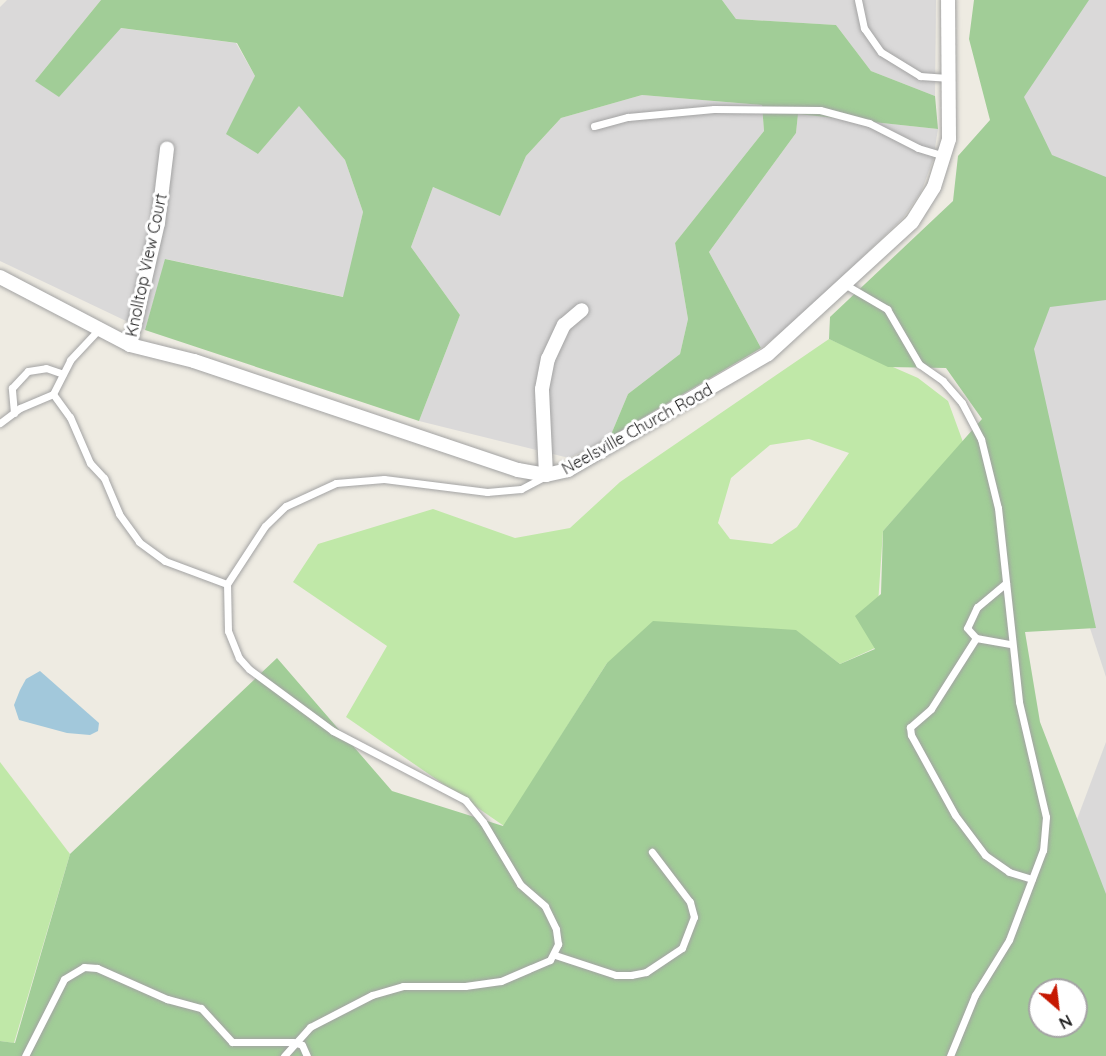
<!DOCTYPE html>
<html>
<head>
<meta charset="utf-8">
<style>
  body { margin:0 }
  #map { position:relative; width:1106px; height:1056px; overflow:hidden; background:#eeebe2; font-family:Quicksand,sans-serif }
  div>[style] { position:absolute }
  .residential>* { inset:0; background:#dad9d9 }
  .grass>* { inset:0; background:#c0e8a8 }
  .forest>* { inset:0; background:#a1cd97 }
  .water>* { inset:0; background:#a2c8db }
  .roads { filter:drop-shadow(0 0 2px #a3a3a3) drop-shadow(0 0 2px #a3a3a3) }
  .lane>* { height:7px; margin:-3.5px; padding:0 3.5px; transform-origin:3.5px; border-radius:3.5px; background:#fff }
  .street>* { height:14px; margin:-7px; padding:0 7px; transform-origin:7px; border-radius:7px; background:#fff }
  span { translate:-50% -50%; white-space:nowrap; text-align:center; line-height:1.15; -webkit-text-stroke:6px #fff; paint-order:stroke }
  .street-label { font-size:16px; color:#1c1c1c }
  .north { position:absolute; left:1028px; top:978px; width:60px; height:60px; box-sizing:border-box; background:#fff; border:2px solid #a4a4a4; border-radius:50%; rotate:152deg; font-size:16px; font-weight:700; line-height:24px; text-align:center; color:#1c1c1c }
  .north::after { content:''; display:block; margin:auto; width:21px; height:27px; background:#c61802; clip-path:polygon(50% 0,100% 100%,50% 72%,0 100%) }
</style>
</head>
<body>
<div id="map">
  <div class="residential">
    <i style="clip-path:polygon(7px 0,101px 0,35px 81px,120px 28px,236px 43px,255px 76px,258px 154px,299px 105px,345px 160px,363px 212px,344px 297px,166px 259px,145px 330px,0 261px,0 7px)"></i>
    <i style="clip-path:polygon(722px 0,936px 0,935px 96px,871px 71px,836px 25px,736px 19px)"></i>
    <i style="clip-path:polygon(1071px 0,1106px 0,1106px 677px,1045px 491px,996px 136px)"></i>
    <i style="clip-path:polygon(642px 95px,762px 105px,764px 131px,675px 243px,688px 319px,680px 354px,628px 394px,610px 437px,569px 458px,419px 421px,460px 315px,411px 247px,433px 187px,500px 215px,526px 156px,561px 118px)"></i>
    <i style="clip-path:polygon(798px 114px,938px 129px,933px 160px,921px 192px,903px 218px,796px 321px,761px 348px,709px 252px,796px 133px)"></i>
    <i style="clip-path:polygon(1106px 742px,1106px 944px,1064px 854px)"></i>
  </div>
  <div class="grass">
    <i style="clip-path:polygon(evenodd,829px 339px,918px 378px,948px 401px,963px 442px,883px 531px,875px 648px,840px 664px,795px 630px,607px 663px,504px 826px,346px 717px,387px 646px,293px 582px,318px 544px,433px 509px,515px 538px,570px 528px,620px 482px,829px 339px,809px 439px,849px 453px,797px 527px,772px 544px,730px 539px,718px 523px,731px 478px,770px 445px,809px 439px)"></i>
    <i style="clip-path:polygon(0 762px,70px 854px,14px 1043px,0 1041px)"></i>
  </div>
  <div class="forest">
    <i style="clip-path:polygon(101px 0,722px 0,736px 19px,836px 25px,871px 71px,935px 96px,938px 129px,798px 114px,796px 133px,709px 252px,761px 348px,610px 437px,628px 394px,680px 354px,688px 319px,675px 243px,764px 131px,762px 105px,642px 95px,561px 118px,526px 156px,500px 216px,433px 187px,411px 247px,460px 315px,419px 421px,145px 330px,165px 259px,343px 297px,363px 212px,345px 160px,299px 106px,258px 154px,226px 134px,255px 76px,237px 43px,121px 28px,59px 97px,35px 81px)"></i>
    <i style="clip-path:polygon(evenodd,974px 0,1089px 0,1024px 97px,1052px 155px,1106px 177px,1106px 300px,1050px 307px,1034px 349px,1096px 628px,1025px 632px,1040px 722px,1106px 894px,1106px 1056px,0 1056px,0 1041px,15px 1043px,70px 854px,277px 658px,392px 791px,503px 826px,607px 663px,653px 621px,796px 630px,840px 664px,875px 649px,855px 616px,881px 594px,883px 531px,982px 419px,946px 368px,888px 367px,829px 339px,830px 317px,953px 201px,958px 156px,990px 120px,969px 39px,974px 0,1040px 990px,1076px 990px,1076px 1026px,1040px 1026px,1040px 990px)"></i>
  </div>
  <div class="water">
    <i style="clip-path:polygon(40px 671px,99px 723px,98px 731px,90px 735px,67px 733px,19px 720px,14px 705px,20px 690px,26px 679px)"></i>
  </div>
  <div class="roads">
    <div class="lane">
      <i style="left:858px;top:0;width:29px;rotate:78deg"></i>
      <i style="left:864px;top:28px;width:29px;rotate:55deg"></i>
      <i style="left:881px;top:52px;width:46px;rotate:31.6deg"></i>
      <i style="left:920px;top:76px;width:27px;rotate:4deg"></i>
      <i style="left:594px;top:126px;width:35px;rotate:-15deg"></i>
      <i style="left:628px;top:117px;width:86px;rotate:-5.3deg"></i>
      <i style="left:714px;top:109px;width:106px;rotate:0.5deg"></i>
      <i style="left:820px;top:110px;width:51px;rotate:14.9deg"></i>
      <i style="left:869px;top:123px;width:55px;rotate:27deg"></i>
      <i style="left:918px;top:148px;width:28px;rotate:17deg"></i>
      <i style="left:846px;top:285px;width:48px;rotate:30.3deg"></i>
      <i style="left:887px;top:309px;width:64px;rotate:59.8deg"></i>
      <i style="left:919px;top:364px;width:29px;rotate:35deg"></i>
      <i style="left:943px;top:381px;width:29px;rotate:49deg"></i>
      <i style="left:962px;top:403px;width:41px;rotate:62.2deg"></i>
      <i style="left:981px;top:439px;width:71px;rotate:76.2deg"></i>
      <i style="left:998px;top:508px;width:195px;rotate:83.8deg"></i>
      <i style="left:1019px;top:702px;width:118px;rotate:76.8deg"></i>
      <i style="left:1046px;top:817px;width:33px;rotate:95deg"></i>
      <i style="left:1043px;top:850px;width:96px;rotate:110.7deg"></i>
      <i style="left:1009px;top:940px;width:65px;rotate:121.7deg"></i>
      <i style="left:975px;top:995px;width:66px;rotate:112.3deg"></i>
      <i style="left:53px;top:394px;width:29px;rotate:54deg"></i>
      <i style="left:70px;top:417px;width:50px;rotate:66.5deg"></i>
      <i style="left:90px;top:463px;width:21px;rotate:47deg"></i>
      <i style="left:104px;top:478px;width:39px;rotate:67deg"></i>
      <i style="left:119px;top:514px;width:34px;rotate:54deg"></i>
      <i style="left:139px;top:542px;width:32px;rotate:36deg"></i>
      <i style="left:165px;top:561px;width:66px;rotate:20.4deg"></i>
      <i style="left:14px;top:413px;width:25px;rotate:-95deg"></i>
      <i style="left:12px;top:388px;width:23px;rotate:-47deg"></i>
      <i style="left:28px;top:371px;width:18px;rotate:-9deg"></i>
      <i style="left:46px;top:368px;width:18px;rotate:19deg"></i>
      <i style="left:0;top:423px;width:25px;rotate:-37deg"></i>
      <i style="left:20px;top:408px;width:36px;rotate:-23deg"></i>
      <i style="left:53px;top:394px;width:38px;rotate:-63deg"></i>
      <i style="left:70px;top:360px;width:42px;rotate:-46.9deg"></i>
      <i style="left:1006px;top:583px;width:38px;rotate:140deg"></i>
      <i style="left:977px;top:607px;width:23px;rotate:115deg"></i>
      <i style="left:967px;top:628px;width:13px;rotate:48deg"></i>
      <i style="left:976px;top:638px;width:35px;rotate:10deg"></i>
      <i style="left:976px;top:638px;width:84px;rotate:122.4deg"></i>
      <i style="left:931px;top:709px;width:28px;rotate:139deg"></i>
      <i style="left:910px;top:727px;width:8px;rotate:83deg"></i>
      <i style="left:911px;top:735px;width:91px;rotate:61.2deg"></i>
      <i style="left:955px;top:815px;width:50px;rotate:53.1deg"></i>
      <i style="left:985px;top:855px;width:29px;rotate:35deg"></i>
      <i style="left:1009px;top:872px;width:24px;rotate:17deg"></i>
      <i style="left:555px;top:955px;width:64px;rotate:18.2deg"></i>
      <i style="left:616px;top:975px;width:15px"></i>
      <i style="left:631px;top:975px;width:15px;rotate:-11deg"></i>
      <i style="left:646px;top:972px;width:43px;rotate:-33.7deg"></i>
      <i style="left:682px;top:948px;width:33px;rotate:-69deg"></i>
      <i style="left:694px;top:917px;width:16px;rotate:-105deg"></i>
      <i style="left:690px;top:902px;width:63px;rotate:-127.2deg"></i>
      <i style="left:25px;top:1056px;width:86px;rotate:-63.1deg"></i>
      <i style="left:64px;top:979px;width:23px;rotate:-31deg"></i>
      <i style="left:84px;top:967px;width:13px;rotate:4deg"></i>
      <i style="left:97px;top:968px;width:77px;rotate:23.9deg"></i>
      <i style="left:167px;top:999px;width:35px;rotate:15deg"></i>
      <i style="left:201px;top:1008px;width:46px;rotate:47.6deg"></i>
      <i style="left:232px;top:1042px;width:61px"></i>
      <i style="left:293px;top:1042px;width:9px;rotate:18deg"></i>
      <i style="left:302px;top:1045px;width:12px;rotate:66deg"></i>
      <i style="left:284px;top:1056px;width:39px;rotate:-48deg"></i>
      <i style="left:310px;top:1027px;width:70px;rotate:-27.3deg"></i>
      <i style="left:372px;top:995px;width:32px;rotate:-16deg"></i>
      <i style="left:403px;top:986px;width:62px"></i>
      <i style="left:465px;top:986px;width:36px;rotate:-8deg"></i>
      <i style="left:501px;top:981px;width:53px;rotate:-23.2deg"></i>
      <i style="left:550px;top:960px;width:18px;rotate:-63deg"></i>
      <i style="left:558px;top:944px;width:15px;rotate:-98deg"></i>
      <i style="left:556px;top:929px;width:25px;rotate:-116deg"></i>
      <i style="left:545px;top:906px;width:33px;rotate:-139deg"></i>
      <i style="left:520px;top:884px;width:72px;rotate:-120.8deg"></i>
      <i style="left:483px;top:822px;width:28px;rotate:-129deg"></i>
      <i style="left:465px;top:800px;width:149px;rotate:-152.4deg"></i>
      <i style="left:333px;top:731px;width:104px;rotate:-143.6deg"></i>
      <i style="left:249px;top:669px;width:15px;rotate:-132deg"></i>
      <i style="left:239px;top:658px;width:29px;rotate:-112deg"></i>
      <i style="left:228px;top:631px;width:47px;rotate:-91.2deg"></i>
      <i style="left:227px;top:584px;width:69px;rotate:-56.8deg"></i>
      <i style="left:265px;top:526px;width:29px;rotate:-44deg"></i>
      <i style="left:286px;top:506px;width:55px;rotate:-24.7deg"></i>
      <i style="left:336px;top:483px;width:48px;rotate:-4.8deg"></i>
      <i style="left:384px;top:479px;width:104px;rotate:7.2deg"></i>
      <i style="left:487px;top:492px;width:34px;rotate:-5deg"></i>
      <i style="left:521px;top:489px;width:26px;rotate:-28deg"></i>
    </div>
    <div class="street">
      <i style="left:0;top:277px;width:147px;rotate:27.6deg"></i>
      <i style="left:130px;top:345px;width:66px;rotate:14deg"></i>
      <i style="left:194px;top:361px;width:342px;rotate:18.6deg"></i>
      <i style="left:518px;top:470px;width:28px;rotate:10deg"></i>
      <i style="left:546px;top:475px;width:23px;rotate:-13deg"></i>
      <i style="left:568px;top:470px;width:231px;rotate:-30.1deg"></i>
      <i style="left:768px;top:354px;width:195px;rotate:-42.5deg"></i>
      <i style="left:912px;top:222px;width:41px;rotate:-57.8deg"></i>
      <i style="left:934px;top:187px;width:50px;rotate:-72.6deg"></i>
      <i style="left:949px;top:139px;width:139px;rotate:-90.4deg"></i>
      <i style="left:130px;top:345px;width:125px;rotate:-77.1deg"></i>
      <i style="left:158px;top:223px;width:75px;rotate:-83.1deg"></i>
      <i style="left:546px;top:475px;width:86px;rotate:-92.7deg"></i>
      <i style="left:542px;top:389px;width:31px;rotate:-79deg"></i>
      <i style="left:548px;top:359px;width:38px;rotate:-65deg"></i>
      <i style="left:564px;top:325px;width:23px;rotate:-40deg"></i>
    </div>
  </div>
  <div class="street-label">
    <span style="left:146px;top:265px;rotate:-78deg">Knolltop View Court</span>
    <span style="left:637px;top:429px;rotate:-29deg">Neelsville Church Road</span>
  </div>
  <div class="north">N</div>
</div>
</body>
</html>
